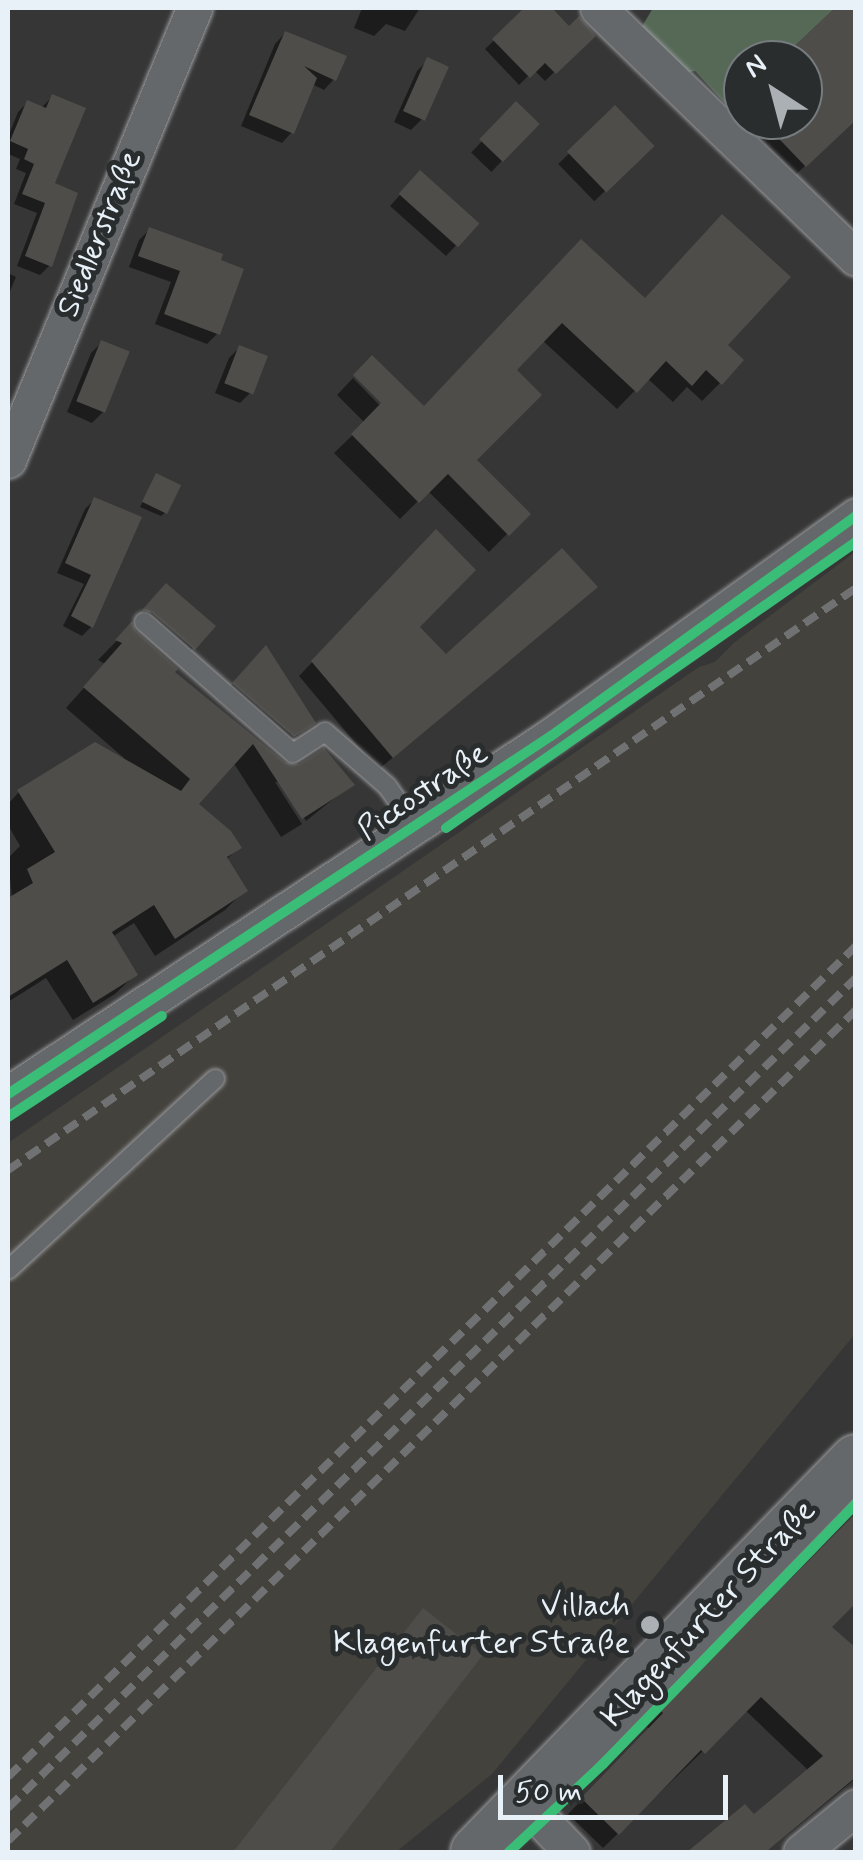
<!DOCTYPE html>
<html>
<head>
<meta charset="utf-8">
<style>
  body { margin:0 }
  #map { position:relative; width:863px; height:1860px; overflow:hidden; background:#363636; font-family:Mynerve,sans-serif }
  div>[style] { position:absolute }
  .built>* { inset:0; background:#44423d }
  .green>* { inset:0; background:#566957 }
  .shadow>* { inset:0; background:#0007; transform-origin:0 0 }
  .building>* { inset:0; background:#4e4d4a; transform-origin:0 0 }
  .roads { filter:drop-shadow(0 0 2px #9b9c9e) drop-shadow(0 0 2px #9b9c9e) }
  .lane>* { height:18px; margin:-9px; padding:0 9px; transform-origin:9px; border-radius:9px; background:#65686b }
  .street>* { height:35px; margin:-17.5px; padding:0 17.5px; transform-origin:17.5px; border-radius:17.5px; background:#65686b }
  .secondary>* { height:50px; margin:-25px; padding:0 25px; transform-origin:25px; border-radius:25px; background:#65686b }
  .rail>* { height:8px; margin-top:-4px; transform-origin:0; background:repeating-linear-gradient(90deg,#6f7172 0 15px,transparent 0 23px) }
  .cycleway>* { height:10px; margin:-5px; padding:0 5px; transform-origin:5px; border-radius:5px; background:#3abd76 }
  .dots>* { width:28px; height:28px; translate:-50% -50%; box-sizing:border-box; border:5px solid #2a2d2e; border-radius:50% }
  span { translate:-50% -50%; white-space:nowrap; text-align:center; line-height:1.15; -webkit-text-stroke:10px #2a2d2e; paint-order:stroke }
  .street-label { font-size:32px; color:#e8f1f8 }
  .poi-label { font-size:32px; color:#e8f1f8 }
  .right { translate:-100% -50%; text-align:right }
  .frame { position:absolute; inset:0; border:10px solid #e8f1f8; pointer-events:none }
  .north { position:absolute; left:723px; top:40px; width:100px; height:100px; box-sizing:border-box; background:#2a2d2e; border:2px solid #767b7f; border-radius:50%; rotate:324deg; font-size:28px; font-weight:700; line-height:40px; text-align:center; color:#e8f1f8 }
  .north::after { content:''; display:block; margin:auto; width:35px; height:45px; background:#aab0b4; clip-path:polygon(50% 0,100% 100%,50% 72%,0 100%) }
  .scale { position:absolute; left:498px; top:1775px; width:230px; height:45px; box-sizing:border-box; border:5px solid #e8f1f8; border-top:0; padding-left:12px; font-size:30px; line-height:35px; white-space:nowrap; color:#e8f1f8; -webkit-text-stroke:8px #2a2d2e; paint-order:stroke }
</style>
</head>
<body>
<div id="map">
  <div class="built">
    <i style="clip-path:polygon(855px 552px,855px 1334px,492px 1774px,396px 1852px,8px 1852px,8px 1143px,699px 667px,715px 662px,735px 642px)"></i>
  </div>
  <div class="green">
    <i style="clip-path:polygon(653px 8px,835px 8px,780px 60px,743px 60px,743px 96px,730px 109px,695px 71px,684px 73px,641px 28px)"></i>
  </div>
  <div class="shadow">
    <i style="clip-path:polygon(362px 8px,420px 8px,405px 31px,386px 24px,374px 36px,354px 28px)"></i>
    <i style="clip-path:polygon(528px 8px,548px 8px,569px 29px,592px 35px,545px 81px,534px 70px,519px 85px,485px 49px)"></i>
    <i style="clip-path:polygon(839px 8px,856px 8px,856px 117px,785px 185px,722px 120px,743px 99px,743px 120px,803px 120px,803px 60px,784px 60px)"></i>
    <i style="clip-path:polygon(285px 33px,334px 79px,324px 90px,312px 84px,292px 132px,282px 143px,241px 126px,275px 44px)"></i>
    <i style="clip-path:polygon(428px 60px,422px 119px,411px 130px,394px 122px,417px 71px)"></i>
    <i style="clip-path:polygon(52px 97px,50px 265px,40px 275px,17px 266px,37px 213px,14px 204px,26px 173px,16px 169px,20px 159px,8px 154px,8px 137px,18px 112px,27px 103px,41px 108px)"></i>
    <i style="left:517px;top:105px;width:28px;height:66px;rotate:44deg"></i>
    <i style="left:615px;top:109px;width:52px;height:79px;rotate:46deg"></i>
    <i style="clip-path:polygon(410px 184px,476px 224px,446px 256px,390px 206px)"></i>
    <i style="clip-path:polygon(149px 230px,220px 256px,218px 333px,207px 344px,155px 324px,171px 282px,129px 267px,139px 240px)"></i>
    <i style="clip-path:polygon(563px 260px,725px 345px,720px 383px,702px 401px,687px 387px,673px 402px,647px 378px,617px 409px,542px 340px,513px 370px,474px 460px,527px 514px,489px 552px,428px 491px,400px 519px,334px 453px,365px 423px,337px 395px,353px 378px,388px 414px,423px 409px)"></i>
    <i style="clip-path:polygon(8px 273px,16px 277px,8px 296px)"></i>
    <i style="clip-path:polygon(101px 343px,103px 412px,92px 423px,67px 412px,91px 353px)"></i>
    <i style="clip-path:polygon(239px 348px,251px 392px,240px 403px,215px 393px,229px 358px)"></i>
    <i style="clip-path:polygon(156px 476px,166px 512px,161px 516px,140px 507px)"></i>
    <i style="clip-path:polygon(94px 500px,91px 627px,82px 636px,63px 626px,84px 584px,57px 573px,85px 509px)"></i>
    <i style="clip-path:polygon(436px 533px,416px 627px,446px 658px,581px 600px,378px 770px,299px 676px)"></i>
    <i style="clip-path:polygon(156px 597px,212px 627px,183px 659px,135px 621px)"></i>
    <i style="clip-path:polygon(131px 626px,172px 672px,284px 765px,352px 784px,306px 821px,281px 782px,275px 782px,302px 824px,281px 837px,233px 762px,196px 804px,238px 848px,226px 860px,245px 890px,225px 910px,155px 956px,134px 923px,112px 937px,135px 975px,115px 994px,73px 1020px,46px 978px,8px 1002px,8px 901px,12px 898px,8px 858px,20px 846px,8px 825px,8px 804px,19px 792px,124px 758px,66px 708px,105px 664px,98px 660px)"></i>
    <i style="clip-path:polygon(250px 664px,312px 723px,277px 752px,218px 700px)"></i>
    <i style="clip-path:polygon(856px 1516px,828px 1627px,856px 1651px,856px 1778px,766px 1852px,691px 1852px,745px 1807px,754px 1818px,809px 1771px,745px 1710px,603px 1848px,568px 1814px,650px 1730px,647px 1727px)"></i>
  </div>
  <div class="building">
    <i style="clip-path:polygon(524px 8px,552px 8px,569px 26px,579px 16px,596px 36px,556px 74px,545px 63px,530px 78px,492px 39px)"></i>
    <i style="clip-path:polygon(835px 8px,856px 8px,856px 120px,806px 167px,761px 120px,803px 120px,803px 60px,780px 60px)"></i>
    <i style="clip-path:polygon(285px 31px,347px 56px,336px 81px,304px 66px,317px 78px,294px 134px,249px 115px)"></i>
    <i style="left:427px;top:57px;width:24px;height:59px;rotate:24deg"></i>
    <i style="clip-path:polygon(52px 94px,86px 108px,55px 183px,78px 193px,52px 267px,25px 256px,45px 203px,22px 194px,34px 164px,24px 159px,28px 149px,10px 141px,27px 100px,46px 108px)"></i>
    <i style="left:516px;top:101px;width:33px;height:53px;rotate:44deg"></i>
    <i style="left:615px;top:105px;width:57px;height:67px;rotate:46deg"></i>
    <i style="left:420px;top:170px;width:80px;height:32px;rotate:42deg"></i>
    <i style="clip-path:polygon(722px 214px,791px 277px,728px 345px,744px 360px,722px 385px,706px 370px,692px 386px,666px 361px,637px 393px,562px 323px,517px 370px,542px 395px,477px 460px,531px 514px,509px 536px,448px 474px,419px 503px,351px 434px,381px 403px,353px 375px,372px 355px,424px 406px,581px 239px,645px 298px)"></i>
    <i style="clip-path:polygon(149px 227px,223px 254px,221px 260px,244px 269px,220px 335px,164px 314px,180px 271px,138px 256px)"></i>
    <i style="left:101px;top:340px;width:31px;height:66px;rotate:22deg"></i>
    <i style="left:239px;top:345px;width:31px;height:41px;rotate:21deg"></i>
    <i style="left:156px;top:473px;width:28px;height:32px;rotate:26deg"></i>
    <i style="clip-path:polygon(94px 497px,142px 517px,93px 628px,71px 616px,91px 575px,65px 563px)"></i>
    <i style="clip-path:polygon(436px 529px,476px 570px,420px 627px,446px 654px,562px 548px,598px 587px,393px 758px,311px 661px)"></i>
    <i style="clip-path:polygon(166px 583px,216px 626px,195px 650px,152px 613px,142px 610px)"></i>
    <i style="clip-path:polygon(132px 621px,136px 631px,178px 669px,175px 672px,285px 762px,299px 764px,324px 748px,355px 785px,302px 819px,253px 744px,199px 804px,231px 831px,242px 848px,227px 857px,248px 891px,175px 939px,154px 905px,112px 932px,138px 975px,93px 1003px,67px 960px,8px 997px,8px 898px,33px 883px,27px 869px,55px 852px,17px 790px,95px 742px,181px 791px,190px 779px,83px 687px,122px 643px,115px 640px)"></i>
    <i style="clip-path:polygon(266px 645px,316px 723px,294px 737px,232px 683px)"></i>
    <i style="clip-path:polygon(856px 1513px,856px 1603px,832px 1627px,856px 1648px,856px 1777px,766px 1852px,687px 1852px,745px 1804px,754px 1814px,823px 1756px,761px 1697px,705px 1754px,701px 1750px,619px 1835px,581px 1798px,663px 1713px,660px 1710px)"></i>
    <i style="clip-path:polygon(423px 1608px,483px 1655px,369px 1802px,330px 1852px,233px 1852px)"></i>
  </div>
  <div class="roads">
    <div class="lane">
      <i style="left:144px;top:622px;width:198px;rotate:41.3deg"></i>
      <i style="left:293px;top:753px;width:38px;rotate:-33deg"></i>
      <i style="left:325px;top:732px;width:82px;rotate:41.1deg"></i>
      <i style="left:387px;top:786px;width:50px;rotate:54.7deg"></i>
      <i style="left:8px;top:1270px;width:282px;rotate:-42.7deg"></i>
    </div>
    <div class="street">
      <i style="left:598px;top:8px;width:359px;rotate:44.1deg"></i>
      <i style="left:8px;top:460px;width:489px;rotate:-67.6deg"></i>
      <i style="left:8px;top:1094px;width:650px;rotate:-33.4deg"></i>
      <i style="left:551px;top:736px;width:376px;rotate:-35.8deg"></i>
      <i style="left:526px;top:1804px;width:66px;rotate:46.2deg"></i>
      <i style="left:801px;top:1852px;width:71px;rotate:-39.3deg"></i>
    </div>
    <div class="secondary">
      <i style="left:476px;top:1852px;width:546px;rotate:-45.89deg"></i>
    </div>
  </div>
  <div class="rail">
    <i style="left:8px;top:1170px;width:1029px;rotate:-34.46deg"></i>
    <i style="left:8px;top:1777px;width:1187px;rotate:-44.42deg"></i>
    <i style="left:8px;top:1808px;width:1187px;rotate:-44.39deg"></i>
    <i style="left:8px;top:1841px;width:1187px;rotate:-44.42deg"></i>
  </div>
  <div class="cycleway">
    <i style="left:446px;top:828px;width:500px;rotate:-34.9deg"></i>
    <i style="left:8px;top:1094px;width:650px;rotate:-33.4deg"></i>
    <i style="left:551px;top:736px;width:376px;rotate:-35.8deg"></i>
    <i style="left:8px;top:1117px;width:184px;rotate:-33.3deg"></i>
    <i style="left:509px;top:1852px;width:129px;rotate:-43.1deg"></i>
    <i style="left:603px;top:1764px;width:363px;rotate:-45.8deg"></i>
  </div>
  <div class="dots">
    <i style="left:650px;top:1625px;background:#aab0b4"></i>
  </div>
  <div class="street-label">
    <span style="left:100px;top:234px;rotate:-68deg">Siedlerstraße</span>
    <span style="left:423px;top:792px;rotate:-34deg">Piccostraße</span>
    <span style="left:709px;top:1614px;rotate:-47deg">Klagenfurter Straße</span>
  </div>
  <div class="poi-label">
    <span class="right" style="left:630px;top:1625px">Villach<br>Klagenfurter Straße</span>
  </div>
  <div class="frame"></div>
  <div class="north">N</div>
  <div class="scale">50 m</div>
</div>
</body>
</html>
